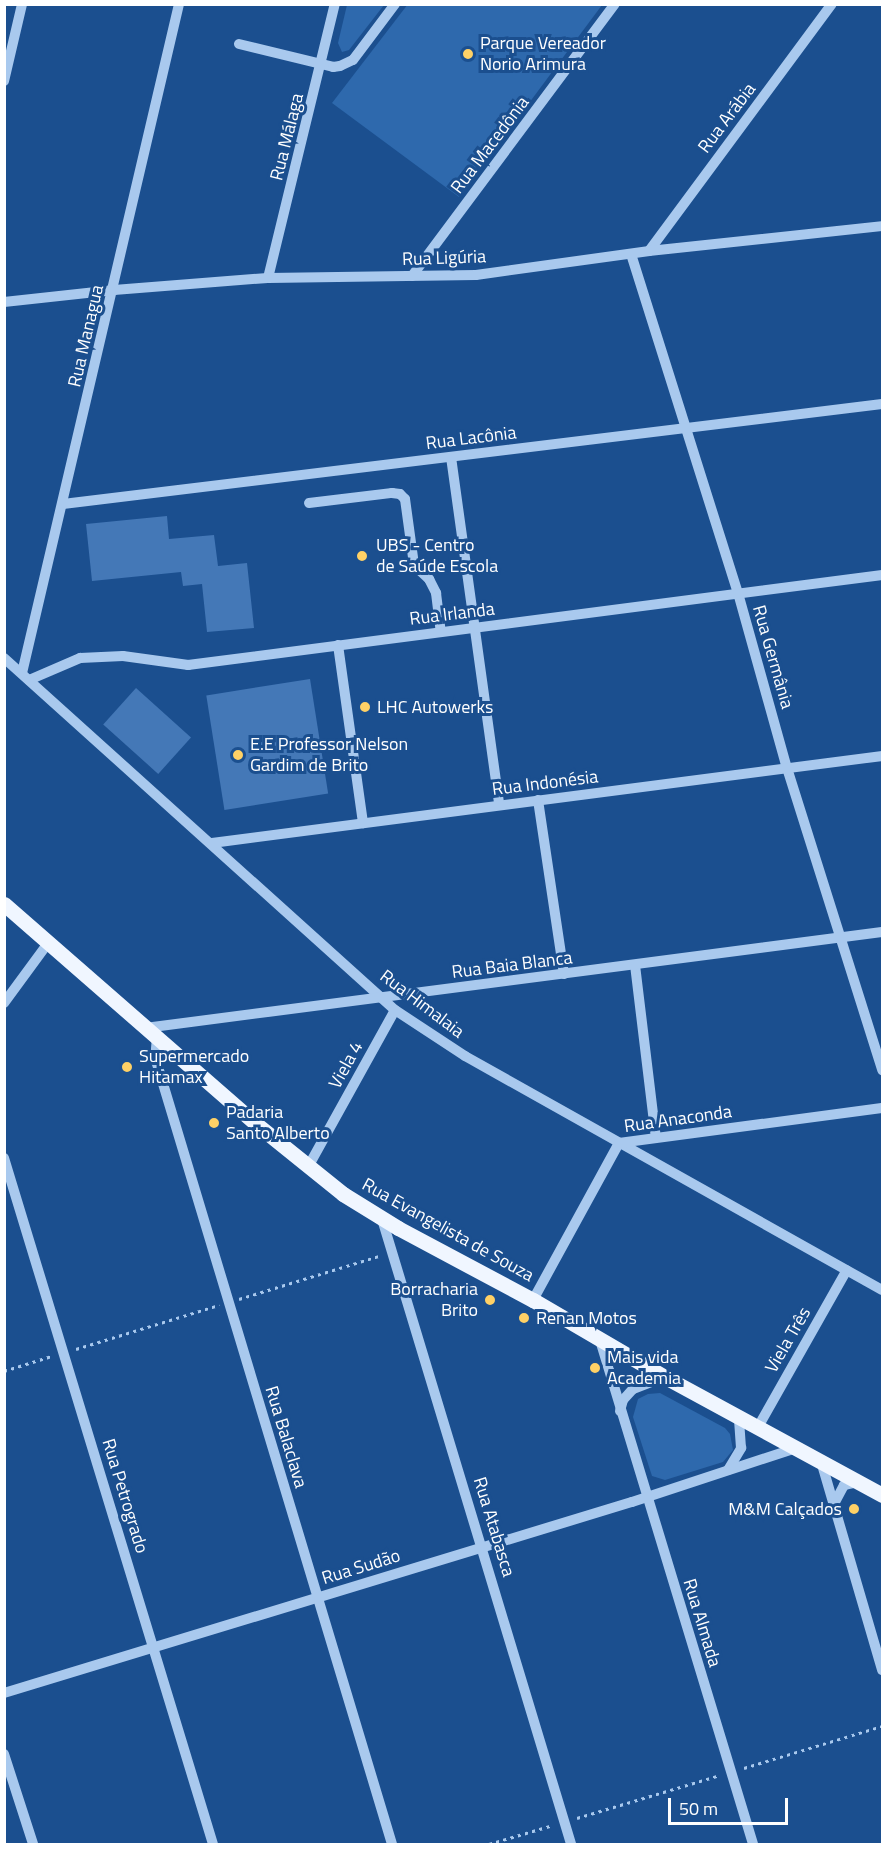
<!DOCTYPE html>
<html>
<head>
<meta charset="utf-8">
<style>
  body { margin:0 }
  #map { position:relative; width:887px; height:1849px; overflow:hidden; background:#1b4f8f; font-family:"Titillium Web",sans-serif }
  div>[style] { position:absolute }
  .green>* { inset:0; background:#2e69ad }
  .building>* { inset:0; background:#4478b7; transform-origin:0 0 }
  .path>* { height:3px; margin-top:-1.5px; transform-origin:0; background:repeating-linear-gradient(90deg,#a9c9ee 0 3px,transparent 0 7.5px) }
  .minor>* { height:10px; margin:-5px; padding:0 5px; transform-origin:5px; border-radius:5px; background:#a9c9ee }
  .major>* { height:15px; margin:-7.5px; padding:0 7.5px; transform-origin:7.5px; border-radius:7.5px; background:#f0f6ff }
  .dots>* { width:16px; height:16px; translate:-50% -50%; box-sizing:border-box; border:3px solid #1b4f8f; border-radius:50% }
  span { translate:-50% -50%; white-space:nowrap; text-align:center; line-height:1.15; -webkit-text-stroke:6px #1b4f8f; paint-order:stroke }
  .poi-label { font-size:18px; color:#fff }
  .left { translate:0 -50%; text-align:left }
  .right { translate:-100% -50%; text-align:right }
  .street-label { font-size:18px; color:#fff }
  .frame { position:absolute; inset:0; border:6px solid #fff; pointer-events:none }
  .scale { position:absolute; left:668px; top:1798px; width:120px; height:27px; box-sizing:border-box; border:3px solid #fff; border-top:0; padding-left:8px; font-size:18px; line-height:21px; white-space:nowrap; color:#fff; -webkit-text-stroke:4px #1b4f8f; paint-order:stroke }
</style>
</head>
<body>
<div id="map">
  <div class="green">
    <i style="clip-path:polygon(408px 4px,602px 5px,459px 197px,332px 103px)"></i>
    <i style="clip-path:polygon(347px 5px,384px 5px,349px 50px,342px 52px,338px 43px)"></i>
    <i style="clip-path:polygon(660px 1393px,725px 1428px,730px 1434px,733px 1450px,723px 1462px,665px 1480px,652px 1476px,633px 1417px,638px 1399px,648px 1394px)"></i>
  </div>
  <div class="building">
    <i style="clip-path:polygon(167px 516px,169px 539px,214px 535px,218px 566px,247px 563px,254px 628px,207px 632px,202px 584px,183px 586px,181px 572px,92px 581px,86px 524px)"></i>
    <i style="left:310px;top:679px;width:116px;height:105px;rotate:81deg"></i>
    <i style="left:136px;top:688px;width:74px;height:49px;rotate:42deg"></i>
  </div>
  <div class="path">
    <i style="left:239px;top:1299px;width:146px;rotate:-17.1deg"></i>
    <i style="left:76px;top:1349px;width:150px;rotate:-17.1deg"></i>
    <i style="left:4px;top:1371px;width:50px;rotate:-17.4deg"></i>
    <i style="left:744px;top:1768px;width:144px;rotate:-16.9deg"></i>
    <i style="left:577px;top:1818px;width:149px;rotate:-16.7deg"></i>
    <i style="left:489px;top:1844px;width:67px;rotate:-16.5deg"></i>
  </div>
  <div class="minor">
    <i style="left:239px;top:44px;width:97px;rotate:13.7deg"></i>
    <i style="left:333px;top:67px;width:7px;rotate:-8deg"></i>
    <i style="left:340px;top:66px;width:14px;rotate:-25deg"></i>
    <i style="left:353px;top:60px;width:70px;rotate:-53.1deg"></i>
    <i style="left:4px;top:81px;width:79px;rotate:-76.8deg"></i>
    <i style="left:649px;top:251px;width:307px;rotate:-53.5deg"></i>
    <i style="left:631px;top:254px;width:355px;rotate:72.5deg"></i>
    <i style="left:738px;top:593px;width:182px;rotate:74.4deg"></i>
    <i style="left:787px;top:768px;width:317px;rotate:72.5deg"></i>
    <i style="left:412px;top:276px;width:339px;rotate:-53.3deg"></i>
    <i style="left:268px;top:278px;width:282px;rotate:-76.3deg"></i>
    <i style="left:4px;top:302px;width:111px;rotate:-6.2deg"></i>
    <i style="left:114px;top:290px;width:154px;rotate:-4.5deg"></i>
    <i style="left:268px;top:278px;width:208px;rotate:-0.8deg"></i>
    <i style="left:476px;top:275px;width:175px;rotate:-7.9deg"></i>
    <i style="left:649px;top:251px;width:234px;rotate:-6.1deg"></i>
    <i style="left:451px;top:457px;width:351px;rotate:82.1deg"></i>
    <i style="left:309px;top:503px;width:84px;rotate:-6.9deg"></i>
    <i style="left:392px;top:493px;width:8px;rotate:7deg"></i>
    <i style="left:400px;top:494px;width:7px;rotate:45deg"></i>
    <i style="left:405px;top:499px;width:67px;rotate:82.2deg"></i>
    <i style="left:414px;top:565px;width:21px;rotate:43deg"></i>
    <i style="left:429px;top:579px;width:16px;rotate:63deg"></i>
    <i style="left:436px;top:593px;width:39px;rotate:83deg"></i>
    <i style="left:63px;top:504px;width:825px;rotate:-6.96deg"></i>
    <i style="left:338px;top:645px;width:180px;rotate:82deg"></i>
    <i style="left:4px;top:658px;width:526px;rotate:42deg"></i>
    <i style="left:395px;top:1010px;width:84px;rotate:33.3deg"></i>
    <i style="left:465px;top:1056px;width:478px;rotate:29.3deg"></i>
    <i style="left:22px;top:673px;width:687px;rotate:-76.79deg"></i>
    <i style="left:29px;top:680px;width:56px;rotate:-23.3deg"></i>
    <i style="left:80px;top:658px;width:43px;rotate:-2.7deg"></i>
    <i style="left:123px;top:656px;width:66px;rotate:7.9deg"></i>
    <i style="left:188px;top:665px;width:700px;rotate:-7.39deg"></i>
    <i style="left:538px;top:800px;width:176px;rotate:81.5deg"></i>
    <i style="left:212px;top:843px;width:676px;rotate:-7.4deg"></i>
    <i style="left:635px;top:965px;width:174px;rotate:83.1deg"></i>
    <i style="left:4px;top:1003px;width:74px;rotate:-53.7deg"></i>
    <i style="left:145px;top:1028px;width:743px;rotate:-7.42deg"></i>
    <i style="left:157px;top:1037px;width:21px;rotate:95deg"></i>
    <i style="left:155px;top:1058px;width:20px;rotate:72deg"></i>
    <i style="left:161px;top:1077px;width:801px;rotate:73.24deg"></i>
    <i style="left:4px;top:1158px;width:717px;rotate:73.06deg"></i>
    <i style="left:308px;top:1167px;width:179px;rotate:-61deg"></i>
    <i style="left:382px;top:1219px;width:653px;rotate:73.17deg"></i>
    <i style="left:533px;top:1300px;width:179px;rotate:-61.3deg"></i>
    <i style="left:619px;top:1143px;width:265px;rotate:-7.6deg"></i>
    <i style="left:600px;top:1340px;width:527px;rotate:73.11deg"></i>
    <i style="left:620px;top:1411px;width:11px;rotate:-75deg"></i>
    <i style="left:623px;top:1400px;width:15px;rotate:-48deg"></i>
    <i style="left:633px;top:1389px;width:34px;rotate:-21deg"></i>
    <i style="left:758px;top:1427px;width:180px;rotate:-60.5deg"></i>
    <i style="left:821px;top:1461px;width:218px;rotate:73.7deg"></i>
    <i style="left:728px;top:1470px;width:26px;rotate:-59deg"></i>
    <i style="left:741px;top:1448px;width:31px;rotate:-94deg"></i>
    <i style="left:834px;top:1504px;width:21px;rotate:-62deg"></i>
    <i style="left:844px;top:1485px;width:14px;rotate:-12deg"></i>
    <i style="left:4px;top:1693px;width:656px;rotate:-16.92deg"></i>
    <i style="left:632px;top:1502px;width:173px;rotate:-18.2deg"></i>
    <i style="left:4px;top:1754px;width:95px;rotate:72.1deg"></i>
  </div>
  <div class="major">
    <i style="left:4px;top:904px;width:333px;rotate:41.1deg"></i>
    <i style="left:255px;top:1123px;width:113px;rotate:38.9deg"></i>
    <i style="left:343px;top:1194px;width:65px;rotate:31.7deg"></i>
    <i style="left:398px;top:1228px;width:153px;rotate:28.1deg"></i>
    <i style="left:533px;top:1300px;width:153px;rotate:30.3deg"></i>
    <i style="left:665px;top:1377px;width:247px;rotate:28.5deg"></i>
  </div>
  <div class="dots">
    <i style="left:468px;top:54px;background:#ffd166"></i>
    <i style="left:362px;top:556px;background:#ffd166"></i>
    <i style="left:365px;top:707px;background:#ffd166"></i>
    <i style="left:238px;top:755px;background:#ffd166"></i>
    <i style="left:127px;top:1067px;background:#ffd166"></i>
    <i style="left:214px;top:1123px;background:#ffd166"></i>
    <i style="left:490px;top:1300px;background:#ffd166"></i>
    <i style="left:524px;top:1318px;background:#ffd166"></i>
    <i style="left:595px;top:1368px;background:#ffd166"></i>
    <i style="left:854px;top:1509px;background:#ffd166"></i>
  </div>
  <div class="poi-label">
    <span class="left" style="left:480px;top:54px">Parque Vereador<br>Norio Arimura</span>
    <span class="left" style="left:376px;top:556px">UBS - Centro<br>de Saúde Escola</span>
    <span class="left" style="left:377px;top:707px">LHC Autowerks</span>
    <span class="left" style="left:250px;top:755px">E.E Professor Nelson<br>Gardim de Brito</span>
    <span class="left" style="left:139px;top:1067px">Supermercado<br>Hitamax</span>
    <span class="left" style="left:226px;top:1123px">Padaria<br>Santo Alberto</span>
    <span class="right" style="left:478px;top:1300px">Borracharia<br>Brito</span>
    <span class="left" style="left:536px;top:1318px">Renan Motos</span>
    <span class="left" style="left:607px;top:1368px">Mais vida<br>Academia</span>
    <span class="right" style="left:842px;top:1509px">M&amp;M Calçados</span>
  </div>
  <div class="street-label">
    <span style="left:727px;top:118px;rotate:-53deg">Rua Arábia</span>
    <span style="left:287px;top:137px;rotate:-76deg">Rua Málaga</span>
    <span style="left:490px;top:145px;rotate:-53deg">Rua Macedônia</span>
    <span style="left:444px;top:258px;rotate:-2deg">Rua Ligúria</span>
    <span style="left:86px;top:336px;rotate:-77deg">Rua Managua</span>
    <span style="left:471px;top:438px;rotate:-7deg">Rua Lacônia</span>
    <span style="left:452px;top:614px;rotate:-7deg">Rua Irlanda</span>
    <span style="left:773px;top:657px;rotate:74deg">Rua Germânia</span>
    <span style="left:545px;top:783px;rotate:-7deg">Rua Indonésia</span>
    <span style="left:512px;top:965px;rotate:-7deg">Rua Baia Blanca</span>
    <span style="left:422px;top:1004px;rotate:37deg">Rua Himalaia</span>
    <span style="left:346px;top:1065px;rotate:-61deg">Viela 4</span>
    <span style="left:678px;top:1119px;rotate:-8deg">Rua Anaconda</span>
    <span style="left:448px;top:1230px;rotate:29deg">Rua Evangelista de Souza</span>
    <span style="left:788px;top:1340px;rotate:-60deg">Viela Três</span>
    <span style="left:286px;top:1437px;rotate:73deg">Rua Balaclava</span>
    <span style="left:125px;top:1496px;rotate:73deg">Rua Petrogrado</span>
    <span style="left:494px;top:1527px;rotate:73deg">Rua Atabasca</span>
    <span style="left:361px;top:1567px;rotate:-17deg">Rua Sudão</span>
    <span style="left:702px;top:1623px;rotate:73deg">Rua Almada</span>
  </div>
  <div class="frame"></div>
  <div class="scale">50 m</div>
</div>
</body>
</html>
